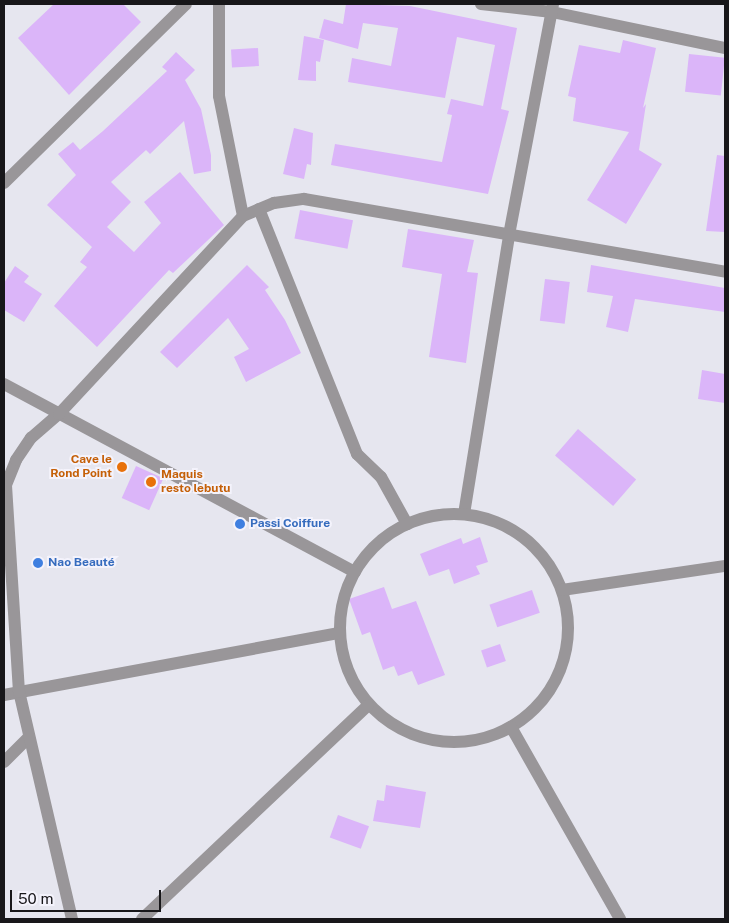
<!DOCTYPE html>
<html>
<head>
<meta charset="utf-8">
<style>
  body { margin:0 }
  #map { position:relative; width:729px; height:923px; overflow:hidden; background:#e6e6ef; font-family:"Public Sans",sans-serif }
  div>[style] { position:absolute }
  .building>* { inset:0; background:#dbb5f9; transform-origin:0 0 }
  .minor>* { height:12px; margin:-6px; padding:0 6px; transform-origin:6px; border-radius:6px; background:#999699 }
  .minor>.ring { margin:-6px; padding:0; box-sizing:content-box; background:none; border:12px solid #999699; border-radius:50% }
  .dots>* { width:14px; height:14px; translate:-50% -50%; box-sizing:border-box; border:2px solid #f4f3fc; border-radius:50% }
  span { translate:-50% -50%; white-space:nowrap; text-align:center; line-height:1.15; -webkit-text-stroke:4px #f4f3fc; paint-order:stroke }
  .food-label { font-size:12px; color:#c56008; font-weight:700 }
  .right { translate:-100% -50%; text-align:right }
  .left { translate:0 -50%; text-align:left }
  .shop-label { font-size:12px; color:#366cbe; font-weight:700 }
  .frame { position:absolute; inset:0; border:5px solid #18171a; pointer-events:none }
  .scale { position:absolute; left:10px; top:890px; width:151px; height:22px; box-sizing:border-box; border:2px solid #18171a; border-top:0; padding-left:6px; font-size:15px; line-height:18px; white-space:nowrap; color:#18171a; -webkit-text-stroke:4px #f4f3fc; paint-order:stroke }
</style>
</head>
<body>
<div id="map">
  <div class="building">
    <i style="clip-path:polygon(54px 4px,123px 4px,141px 22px,69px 95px,18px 38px)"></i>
    <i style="clip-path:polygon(346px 4px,410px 6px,517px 28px,501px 109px,509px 111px,488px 194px,331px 165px,335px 144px,442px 162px,452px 115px,447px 114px,451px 99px,483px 106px,495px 45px,457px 37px,445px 98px,348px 82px,352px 58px,391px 66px,398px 28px,363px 23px,358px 49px,319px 38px,324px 19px,343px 24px)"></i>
    <i style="clip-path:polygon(304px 36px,324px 40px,320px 62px,316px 61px,316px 81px,298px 80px)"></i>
    <i style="clip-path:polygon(623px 40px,656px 48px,643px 108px,646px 104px,639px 150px,662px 164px,626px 224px,587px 200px,629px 132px,573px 121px,576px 98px,568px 96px,579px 45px,620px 53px)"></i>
    <i style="left:258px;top:48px;width:18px;height:27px;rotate:87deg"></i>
    <i style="clip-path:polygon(176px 52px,195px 70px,185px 80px,201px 109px,211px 155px,211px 171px,194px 174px,184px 121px,150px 154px,146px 150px,111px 182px,131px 202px,107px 227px,134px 252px,161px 223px,144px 202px,180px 172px,224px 225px,173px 273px,169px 270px,97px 347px,54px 306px,87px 267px,80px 262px,92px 247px,47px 205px,76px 175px,58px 154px,73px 142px,80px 150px,103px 131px,167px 71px,162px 67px)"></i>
    <i style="left:689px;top:54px;width:36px;height:38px;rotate:6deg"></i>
    <i style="clip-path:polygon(294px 128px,313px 133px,311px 165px,307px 164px,304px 179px,283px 174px)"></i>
    <i style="clip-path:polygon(717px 155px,725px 156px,725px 232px,706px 231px)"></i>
    <i style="left:300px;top:210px;width:54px;height:29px;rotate:11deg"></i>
    <i style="clip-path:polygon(408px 229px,474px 240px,467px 272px,478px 273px,466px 363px,429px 357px,442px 274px,402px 267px)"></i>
    <i style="clip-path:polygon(247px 265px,269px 287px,265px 290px,285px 320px,301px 353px,246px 382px,234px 357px,249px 349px,228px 318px,177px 368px,160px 352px)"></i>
    <i style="clip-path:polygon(591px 265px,725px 288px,725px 312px,635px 299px,628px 332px,606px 327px,613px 296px,587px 292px)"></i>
    <i style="clip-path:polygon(15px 266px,29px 276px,24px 282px,42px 294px,24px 322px,4px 310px,4px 283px)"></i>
    <i style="left:545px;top:279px;width:25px;height:42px;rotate:7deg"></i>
    <i style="clip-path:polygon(702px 370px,725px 374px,725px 403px,698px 399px)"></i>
    <i style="left:578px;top:429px;width:77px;height:35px;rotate:41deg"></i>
    <i style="left:136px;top:466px;width:30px;height:35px;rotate:24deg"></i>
    <i style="clip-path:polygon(480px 537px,488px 562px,476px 566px,480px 574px,454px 584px,449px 569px,429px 576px,420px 554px,461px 538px,463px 544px)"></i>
    <i style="clip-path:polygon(384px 587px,392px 609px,416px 601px,445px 675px,418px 685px,412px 671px,398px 676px,394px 666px,383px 670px,370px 632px,362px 635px,349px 599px)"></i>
    <i style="left:532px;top:590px;width:24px;height:45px;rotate:71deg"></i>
    <i style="left:500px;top:644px;width:18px;height:20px;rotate:71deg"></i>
    <i style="clip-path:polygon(386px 785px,426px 792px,420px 828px,373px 821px,377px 800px,384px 801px)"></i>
    <i style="left:338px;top:815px;width:33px;height:24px;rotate:20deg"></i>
  </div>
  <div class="minor">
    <i style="left:219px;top:4px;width:92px;rotate:90deg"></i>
    <i style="left:219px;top:96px;width:122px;rotate:78.7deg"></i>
    <i style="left:481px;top:4px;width:71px;rotate:6.4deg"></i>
    <i style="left:552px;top:12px;width:177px;rotate:11.8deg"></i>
    <i style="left:4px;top:183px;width:255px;rotate:-44.5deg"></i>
    <i style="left:259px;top:209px;width:264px;rotate:68.2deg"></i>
    <i style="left:357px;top:454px;width:33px;rotate:44deg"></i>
    <i style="left:381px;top:477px;width:54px;rotate:61deg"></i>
    <i style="left:4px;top:384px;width:398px;rotate:28.2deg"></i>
    <i style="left:464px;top:514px;width:283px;rotate:-80.8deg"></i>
    <i style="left:509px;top:235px;width:235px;rotate:-79.2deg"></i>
    <i class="ring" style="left:340px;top:514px;width:216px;height:216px"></i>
    <i style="left:562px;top:590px;width:165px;rotate:-8.4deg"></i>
    <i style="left:4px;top:695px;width:341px;rotate:-10.5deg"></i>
    <i style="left:511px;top:727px;width:221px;rotate:60.4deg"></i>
    <i style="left:4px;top:762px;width:35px;rotate:-45deg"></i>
    <i style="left:72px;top:919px;width:233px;rotate:-103.1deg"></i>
    <i style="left:19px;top:692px;width:207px;rotate:-93.6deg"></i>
    <i style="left:6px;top:485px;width:27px;rotate:-68deg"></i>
    <i style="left:16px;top:460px;width:27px;rotate:-56deg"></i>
    <i style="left:31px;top:438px;width:37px;rotate:-41deg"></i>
    <i style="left:59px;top:414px;width:270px;rotate:-47.1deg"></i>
    <i style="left:243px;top:216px;width:34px;rotate:-23deg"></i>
    <i style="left:274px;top:203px;width:30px;rotate:-8deg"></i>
    <i style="left:304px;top:199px;width:427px;rotate:9.8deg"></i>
    <i style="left:142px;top:919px;width:311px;rotate:-43.4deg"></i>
  </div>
  <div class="dots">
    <i style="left:122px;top:467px;background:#e8710a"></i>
    <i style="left:151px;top:482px;background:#e8710a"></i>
    <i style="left:240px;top:524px;background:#3f7fe0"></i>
    <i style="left:38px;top:563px;background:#3f7fe0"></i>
  </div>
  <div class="food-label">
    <span class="right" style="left:112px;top:467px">Cave le<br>Rond Point</span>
    <span class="left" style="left:161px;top:482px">Maquis<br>resto lebutu</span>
  </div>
  <div class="shop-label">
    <span class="left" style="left:250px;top:524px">Passi Coiffure</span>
    <span class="left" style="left:48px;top:563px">Nao Beauté</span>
  </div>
  <div class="frame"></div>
  <div class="scale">50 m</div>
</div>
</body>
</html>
